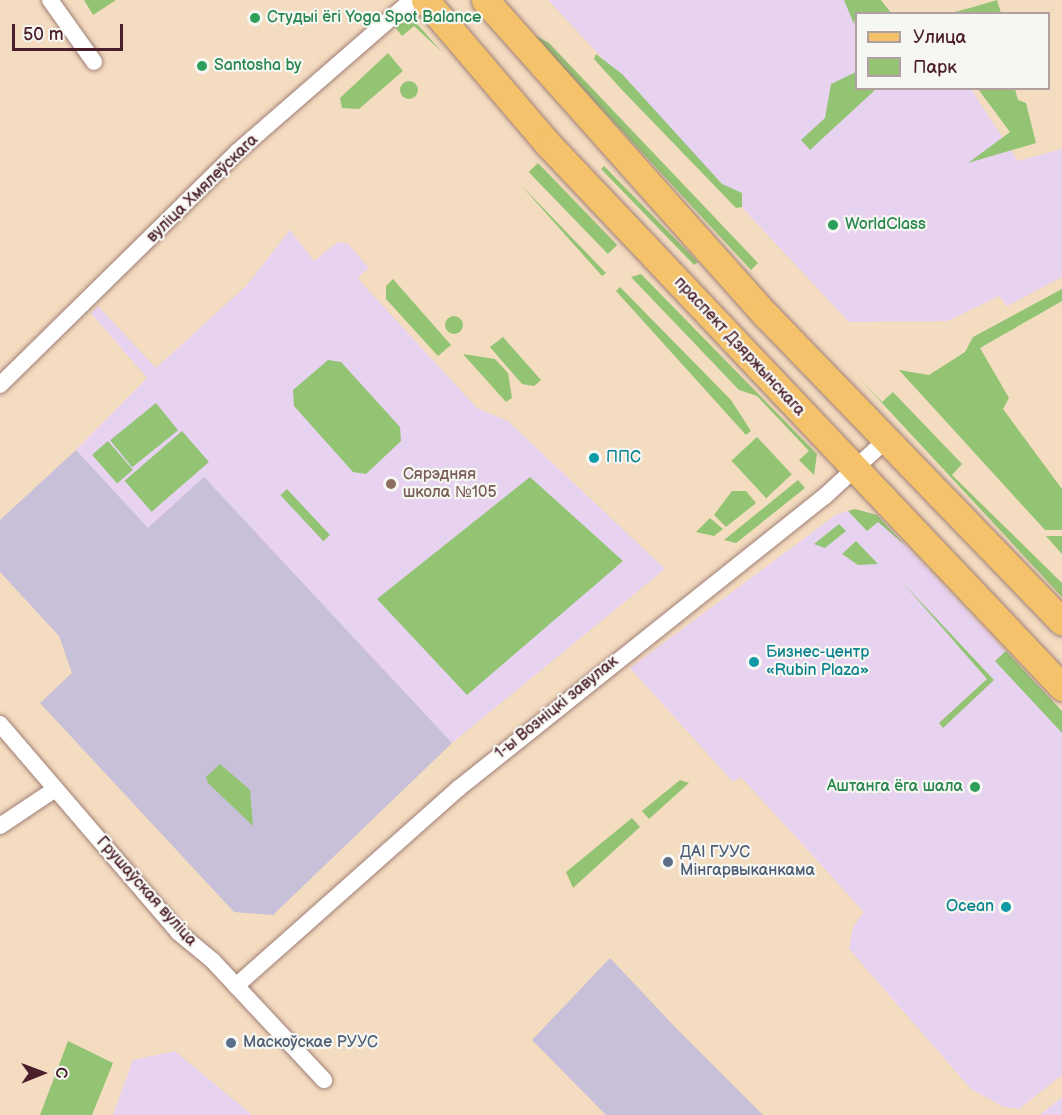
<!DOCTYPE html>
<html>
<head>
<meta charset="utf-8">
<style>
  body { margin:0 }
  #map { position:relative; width:1062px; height:1115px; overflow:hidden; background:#f4dcc0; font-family:"Balsamiq Sans",sans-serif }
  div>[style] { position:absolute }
  .built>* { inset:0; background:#e7d2ef }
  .industrial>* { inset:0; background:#c8bfd8 }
  .green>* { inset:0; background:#93c474; transform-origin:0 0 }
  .round { border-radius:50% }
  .roads { filter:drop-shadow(0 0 2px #9f7e76) drop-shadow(0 0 2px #9f7e76) }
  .street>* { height:16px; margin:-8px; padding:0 8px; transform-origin:8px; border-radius:8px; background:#fff }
  .primary>* { height:27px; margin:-13.5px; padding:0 13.5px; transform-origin:13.5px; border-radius:13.5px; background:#f4c26a }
  .dots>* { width:16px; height:16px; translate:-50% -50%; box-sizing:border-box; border:3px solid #f6f6f2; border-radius:50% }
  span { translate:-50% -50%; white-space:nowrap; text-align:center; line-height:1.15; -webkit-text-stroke:4.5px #f6f6f2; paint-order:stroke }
  .leisure-label { font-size:16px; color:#27864d }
  .left { translate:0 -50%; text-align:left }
  .right { translate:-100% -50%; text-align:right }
  .street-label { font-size:16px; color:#4a1f2b }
  .culture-label { font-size:16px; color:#0d838f }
  .education-label { font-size:16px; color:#785e54 }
  .service-label { font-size:16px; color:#4e5e75 }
  .legend { position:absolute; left:855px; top:12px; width:195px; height:78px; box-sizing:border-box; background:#f6f6f2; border:2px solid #b1a0a2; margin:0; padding:8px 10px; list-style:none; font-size:18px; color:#4a1f2b }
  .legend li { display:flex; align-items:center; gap:12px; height:30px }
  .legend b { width:30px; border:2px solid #b1a0a2 }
  .north { position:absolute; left:12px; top:1043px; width:60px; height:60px; -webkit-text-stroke:4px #f6f6f2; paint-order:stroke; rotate:89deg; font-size:16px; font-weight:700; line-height:24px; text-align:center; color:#4a1f2b }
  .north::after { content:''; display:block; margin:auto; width:21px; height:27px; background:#4a1f2b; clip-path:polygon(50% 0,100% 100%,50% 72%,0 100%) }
  .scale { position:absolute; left:12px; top:24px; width:111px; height:27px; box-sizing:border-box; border:3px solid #4a1f2b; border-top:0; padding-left:8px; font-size:18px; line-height:21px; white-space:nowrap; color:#4a1f2b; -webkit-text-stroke:4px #f6f6f2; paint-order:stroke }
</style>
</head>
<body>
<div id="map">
  <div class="built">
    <i style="clip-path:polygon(548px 0,867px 0,856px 14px,856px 88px,971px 89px,1018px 161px,1062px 149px,1062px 277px,1007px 306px,999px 296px,948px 321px,849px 322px)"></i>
    <i style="clip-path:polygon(290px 230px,314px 261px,338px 242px,348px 244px,369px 268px,358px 277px,360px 281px,477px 408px,508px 421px,665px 569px,452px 743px,204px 478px,148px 528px,76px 450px,147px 378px,91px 313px,98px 306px,156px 368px,246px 286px)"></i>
    <i style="clip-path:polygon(855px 509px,877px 515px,1062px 711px,1062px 1075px,1019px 1109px,1004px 1107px,971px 1089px,849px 949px,853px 927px,864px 912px,741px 777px,733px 782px,630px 668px,837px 514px)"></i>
    <i style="clip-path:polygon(175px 1051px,252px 1115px,113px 1115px,133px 1060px)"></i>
    <i style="clip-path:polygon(1062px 1097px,1062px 1115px,1040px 1115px)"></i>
  </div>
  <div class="industrial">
    <i style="clip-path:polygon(76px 450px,148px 528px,204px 477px,452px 743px,273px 915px,234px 912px,40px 703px,72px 673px,59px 636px,0 572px,0 520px)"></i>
    <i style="clip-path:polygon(610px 958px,675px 1027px,763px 1115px,606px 1115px,532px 1040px)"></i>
  </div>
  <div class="green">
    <i style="clip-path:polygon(84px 0,116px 0,93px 15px)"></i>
    <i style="clip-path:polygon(844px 0,881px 0,891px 13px,856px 14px,854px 24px)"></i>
    <i style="clip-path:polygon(997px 0,1001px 13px,950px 13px,970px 8px)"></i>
    <i style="clip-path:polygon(403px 20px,417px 24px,442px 52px,414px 26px,402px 36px,394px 26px)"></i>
    <i style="clip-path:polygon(531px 33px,549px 43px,758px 263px,751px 270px)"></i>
    <i style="clip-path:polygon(388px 53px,403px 71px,359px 109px,342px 108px,340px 98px)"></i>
    <i style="clip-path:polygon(596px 54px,622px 74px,722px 184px,742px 193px,742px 207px,736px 208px,622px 90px,594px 59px)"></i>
    <i style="clip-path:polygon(856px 72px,856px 88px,875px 90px,810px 150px,801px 140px,825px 118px,831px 84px)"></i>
    <i class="round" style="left:400px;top:81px;width:18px;height:18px"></i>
    <i style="clip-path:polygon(978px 89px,1015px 89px,1018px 100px,1026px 103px,1036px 143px,968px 163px,1010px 132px)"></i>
    <i style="left:538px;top:163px;width:114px;height:13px;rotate:46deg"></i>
    <i style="clip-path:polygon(604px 166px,698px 262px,694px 265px,601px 169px)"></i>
    <i style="clip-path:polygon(519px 183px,606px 273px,602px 276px)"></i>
    <i style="clip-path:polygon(641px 274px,817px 454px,814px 475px,799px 460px,809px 451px,757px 396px,739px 390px,631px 277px)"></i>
    <i style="clip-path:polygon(393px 279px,451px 345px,438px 356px,386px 299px,386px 286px)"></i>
    <i style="clip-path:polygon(620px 287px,731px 400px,751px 431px,746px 435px,616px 291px)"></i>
    <i style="clip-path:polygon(1062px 289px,1062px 301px,980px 348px,1009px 398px,1003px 409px,1062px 489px,1062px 530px,1045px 530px,899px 370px,929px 375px,965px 352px,973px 337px)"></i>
    <i class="round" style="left:445px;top:316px;width:18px;height:18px"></i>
    <i style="clip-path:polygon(503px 337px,541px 380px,534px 386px,522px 384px,490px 347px)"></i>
    <i style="clip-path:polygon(463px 354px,495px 359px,508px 373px,512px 398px,506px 402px)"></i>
    <i style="clip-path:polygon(328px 360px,341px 362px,400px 427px,401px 441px,366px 474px,353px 472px,294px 406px,293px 390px)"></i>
    <i style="clip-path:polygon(856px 375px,882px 402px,893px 392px,962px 464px,952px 475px,1062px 583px,1062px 597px)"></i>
    <i style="left:156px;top:403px;width:35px;height:59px;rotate:51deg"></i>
    <i style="left:182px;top:431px;width:41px;height:76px;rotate:49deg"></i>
    <i style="left:757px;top:437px;width:51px;height:35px;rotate:47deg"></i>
    <i style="left:108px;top:441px;width:38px;height:21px;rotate:49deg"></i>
    <i style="clip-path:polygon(530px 477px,623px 561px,467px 695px,377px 599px)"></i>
    <i style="clip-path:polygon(798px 480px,805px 488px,736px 543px,724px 540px)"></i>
    <i style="left:287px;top:489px;width:63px;height:9px;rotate:47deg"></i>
    <i style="clip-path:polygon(732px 491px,746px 491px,756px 503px,726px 527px,714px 515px)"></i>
    <i style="clip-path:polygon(855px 509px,877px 515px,906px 546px,878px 522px,867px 531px,848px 511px)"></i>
    <i style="clip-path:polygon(710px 518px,723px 529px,714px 536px,696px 532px)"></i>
    <i style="clip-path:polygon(839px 524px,846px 531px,825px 548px,814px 544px)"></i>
    <i style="clip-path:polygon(1046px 536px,1062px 536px,1062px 554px)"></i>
    <i style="clip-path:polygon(856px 541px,878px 564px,858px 565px,842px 554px)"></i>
    <i style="clip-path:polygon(903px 583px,994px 680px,943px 728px,939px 723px,987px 679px)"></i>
    <i style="clip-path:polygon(1006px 651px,1062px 711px,1062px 733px,995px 661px)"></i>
    <i style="clip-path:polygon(220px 764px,250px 790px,253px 826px,208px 783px,206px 777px)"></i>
    <i style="clip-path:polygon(680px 780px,689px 783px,649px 819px,642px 811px)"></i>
    <i style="clip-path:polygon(632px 818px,640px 827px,573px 888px,566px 872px)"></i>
    <i style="clip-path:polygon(68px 1041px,113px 1063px,92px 1115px,40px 1115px)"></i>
  </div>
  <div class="roads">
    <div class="street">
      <i style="left:50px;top:0;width:76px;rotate:54.6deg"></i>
      <i style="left:0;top:385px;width:332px;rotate:-44.5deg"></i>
      <i style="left:237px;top:152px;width:232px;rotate:-41deg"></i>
      <i style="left:0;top:724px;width:274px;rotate:49.4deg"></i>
      <i style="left:178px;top:932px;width:45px;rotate:39.6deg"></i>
      <i style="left:213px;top:961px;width:163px;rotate:47deg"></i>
      <i style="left:0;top:826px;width:65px;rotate:-33.7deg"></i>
      <i style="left:236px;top:986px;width:298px;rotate:-41.6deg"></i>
      <i style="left:459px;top:788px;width:467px;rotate:-38.6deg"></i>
      <i style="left:824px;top:497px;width:84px;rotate:-42.6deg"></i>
    </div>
    <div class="primary">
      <i style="left:425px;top:0;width:188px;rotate:49.5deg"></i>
      <i style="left:547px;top:143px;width:749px;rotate:46.57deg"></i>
      <i style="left:485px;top:0;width:422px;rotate:48.3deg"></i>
      <i style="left:766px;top:315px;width:426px;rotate:46deg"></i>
    </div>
  </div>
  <div class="dots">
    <i style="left:255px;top:18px;background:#2e9e5b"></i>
    <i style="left:202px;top:66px;background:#2e9e5b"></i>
    <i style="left:833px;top:225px;background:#2e9e5b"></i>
    <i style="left:594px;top:458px;background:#0f9aa8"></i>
    <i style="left:391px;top:484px;background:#8d6e63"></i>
    <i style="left:754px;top:662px;background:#0f9aa8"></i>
    <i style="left:975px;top:787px;background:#2e9e5b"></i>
    <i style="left:668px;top:862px;background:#5c6f8a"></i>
    <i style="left:1006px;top:907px;background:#0f9aa8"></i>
    <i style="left:231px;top:1043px;background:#5c6f8a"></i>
  </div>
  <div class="leisure-label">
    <span class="left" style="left:267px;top:18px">Студыі ёгі Yoga Spot Balance</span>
    <span class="left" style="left:214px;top:66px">Santosha by</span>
    <span class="left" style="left:845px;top:225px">WorldClass</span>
    <span class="right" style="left:963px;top:787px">Аштанга ёга шала</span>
  </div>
  <div class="street-label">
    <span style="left:203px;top:189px;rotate:-44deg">вуліца Хмялеўскага</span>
    <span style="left:739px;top:347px;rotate:47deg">праспект Дзяржынскага</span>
    <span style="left:557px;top:708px;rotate:-39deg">1-ы Возніцкі завулак</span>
    <span style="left:146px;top:892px;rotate:48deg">Грушаўская вуліца</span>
  </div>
  <div class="culture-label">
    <span class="left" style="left:606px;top:458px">ППС</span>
    <span class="left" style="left:766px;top:662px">Бизнес-центр<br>«Rubin Plaza»</span>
    <span class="right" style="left:994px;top:907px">Ocean</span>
  </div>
  <div class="education-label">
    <span class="left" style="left:403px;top:484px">Сярэдняя<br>школа №105</span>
  </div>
  <div class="service-label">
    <span class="left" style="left:680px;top:862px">ДАІ ГУУС<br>Мінгарвыканкама</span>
    <span class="left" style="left:243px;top:1043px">Маскоўскае РУУС</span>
  </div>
  <ul class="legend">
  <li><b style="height:8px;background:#f4c26a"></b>Улица</li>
  <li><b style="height:16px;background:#93c474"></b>Парк</li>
  </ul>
  <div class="north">С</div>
  <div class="scale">50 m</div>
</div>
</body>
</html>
